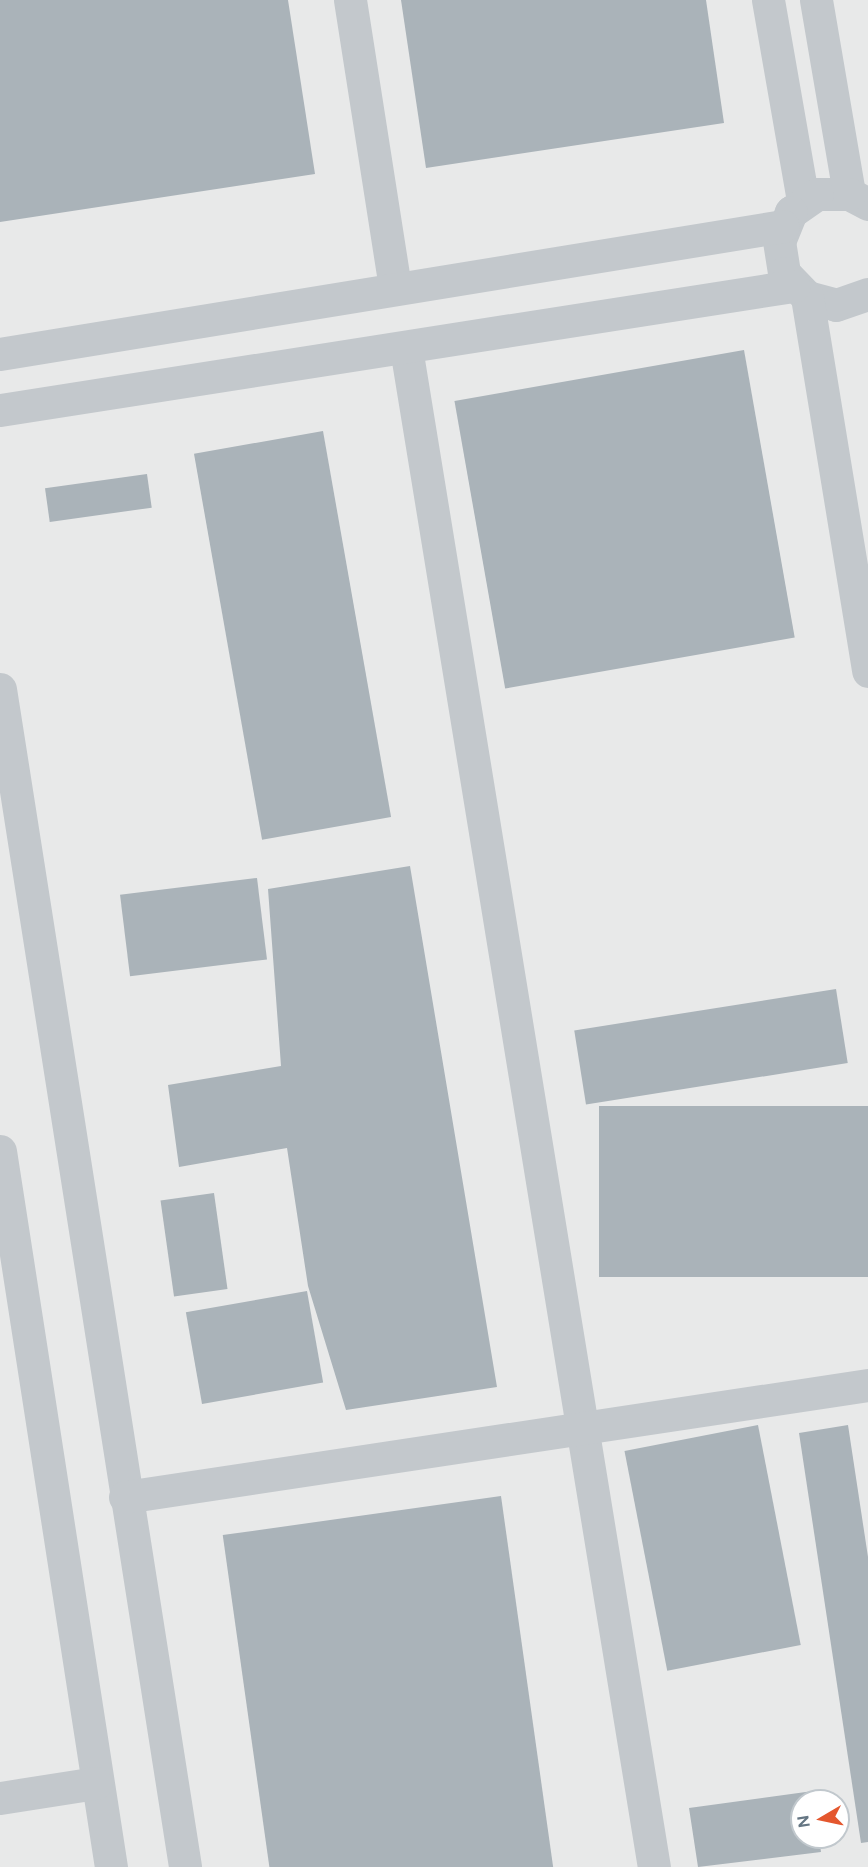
<!DOCTYPE html>
<html>
<head>
<meta charset="utf-8">
<style>
  body { margin:0 }
  #map { position:relative; width:868px; height:1867px; overflow:hidden; background:#fafaf8; font-family:Figtree,sans-serif }
  div>[style] { position:absolute }
  .built>* { inset:0; background:#e8e9e9 }
  .building>* { inset:0; background:#aab3b9; transform-origin:0 0 }
  .minor>* { height:33px; margin:-16.5px; padding:0 16.5px; transform-origin:16.5px; border-radius:16.5px; background:#c3c8cc }
  span { translate:-50% -50%; white-space:nowrap; text-align:center; line-height:1.15; -webkit-text-stroke:6px #fff; paint-order:stroke }
  .north { position:absolute; left:790px; top:1789px; width:60px; height:60px; box-sizing:border-box; background:#fff; border:2px solid #c1c8cd; border-radius:50%; rotate:261deg; font-size:16px; font-weight:700; line-height:24px; text-align:center; color:#657683 }
  .north::after { content:''; display:block; margin:auto; width:21px; height:27px; background:#e4572e; clip-path:polygon(50% 0,100% 100%,50% 72%,0 100%) }
</style>
</head>
<body>
<div id="map">
  <div class="built">
    <i style="clip-path:polygon(evenodd,0 0,868px 0,868px 1867px,0 1867px,0 0,802px 1801px,838px 1801px,838px 1837px,802px 1837px,802px 1801px)"></i>
  </div>
  <div class="building">
    <i style="clip-path:polygon(0 0,288px 0,315px 174px,0 222px)"></i>
    <i style="clip-path:polygon(401px 0,706px 0,724px 123px,426px 168px)"></i>
    <i style="left:744px;top:350px;width:292px;height:294px;rotate:80deg"></i>
    <i style="left:323px;top:431px;width:392px;height:131px;rotate:80deg"></i>
    <i style="left:147px;top:474px;width:34px;height:103px;rotate:82deg"></i>
    <i style="clip-path:polygon(410px 866px,497px 1387px,346px 1410px,308px 1286px,287px 1148px,179px 1167px,168px 1085px,281px 1066px,268px 889px)"></i>
    <i style="left:257px;top:878px;width:82px;height:138px;rotate:83deg"></i>
    <i style="left:836px;top:989px;width:75px;height:265px;rotate:81deg"></i>
    <i style="left:868px;top:1106px;width:171px;height:269px;rotate:90deg"></i>
    <i style="left:214px;top:1193px;width:97px;height:54px;rotate:82deg"></i>
    <i style="left:307px;top:1291px;width:93px;height:123px;rotate:80deg"></i>
    <i style="left:758px;top:1425px;width:224px;height:136px;rotate:79deg"></i>
    <i style="clip-path:polygon(848px 1425px,868px 1557px,868px 1842px,861px 1843px,799px 1433px)"></i>
    <i style="left:501px;top:1496px;width:375px;height:281px;rotate:82deg"></i>
    <i style="clip-path:polygon(813px 1791px,814px 1801px,802px 1801px,802px 1837px,819px 1837px,821px 1852px,698px 1867px,689px 1808px)"></i>
  </div>
  <div class="minor">
    <i style="left:350px;top:0;width:291px;rotate:81.1deg"></i>
    <i style="left:768px;top:0;width:204px;rotate:80.1deg"></i>
    <i style="left:816px;top:0;width:197px;rotate:80.3deg"></i>
    <i style="left:868px;top:204px;width:21px;rotate:-152deg"></i>
    <i style="left:849px;top:194px;width:32px;rotate:180deg"></i>
    <i style="left:817px;top:194px;width:32px;rotate:145deg"></i>
    <i style="left:791px;top:212px;width:31px;rotate:112deg"></i>
    <i style="left:779px;top:241px;width:32px;rotate:81deg"></i>
    <i style="left:784px;top:273px;width:33px;rotate:46deg"></i>
    <i style="left:807px;top:297px;width:30px;rotate:15deg"></i>
    <i style="left:836px;top:305px;width:34px;rotate:-19deg"></i>
    <i style="left:807px;top:297px;width:379px;rotate:80.7deg"></i>
    <i style="left:406px;top:348px;width:1539px;rotate:80.73deg"></i>
    <i style="left:0;top:354px;width:793px;rotate:-9.28deg"></i>
    <i style="left:0;top:410px;width:803px;rotate:-8.89deg"></i>
    <i style="left:0;top:689px;width:1192px;rotate:81.07deg"></i>
    <i style="left:0;top:1151px;width:725px;rotate:81.19deg"></i>
    <i style="left:125px;top:1497px;width:751px;rotate:-8.57deg"></i>
    <i style="left:0;top:1798px;width:97px;rotate:-8.9deg"></i>
  </div>
  <div class="north">N</div>
</div>
</body>
</html>
